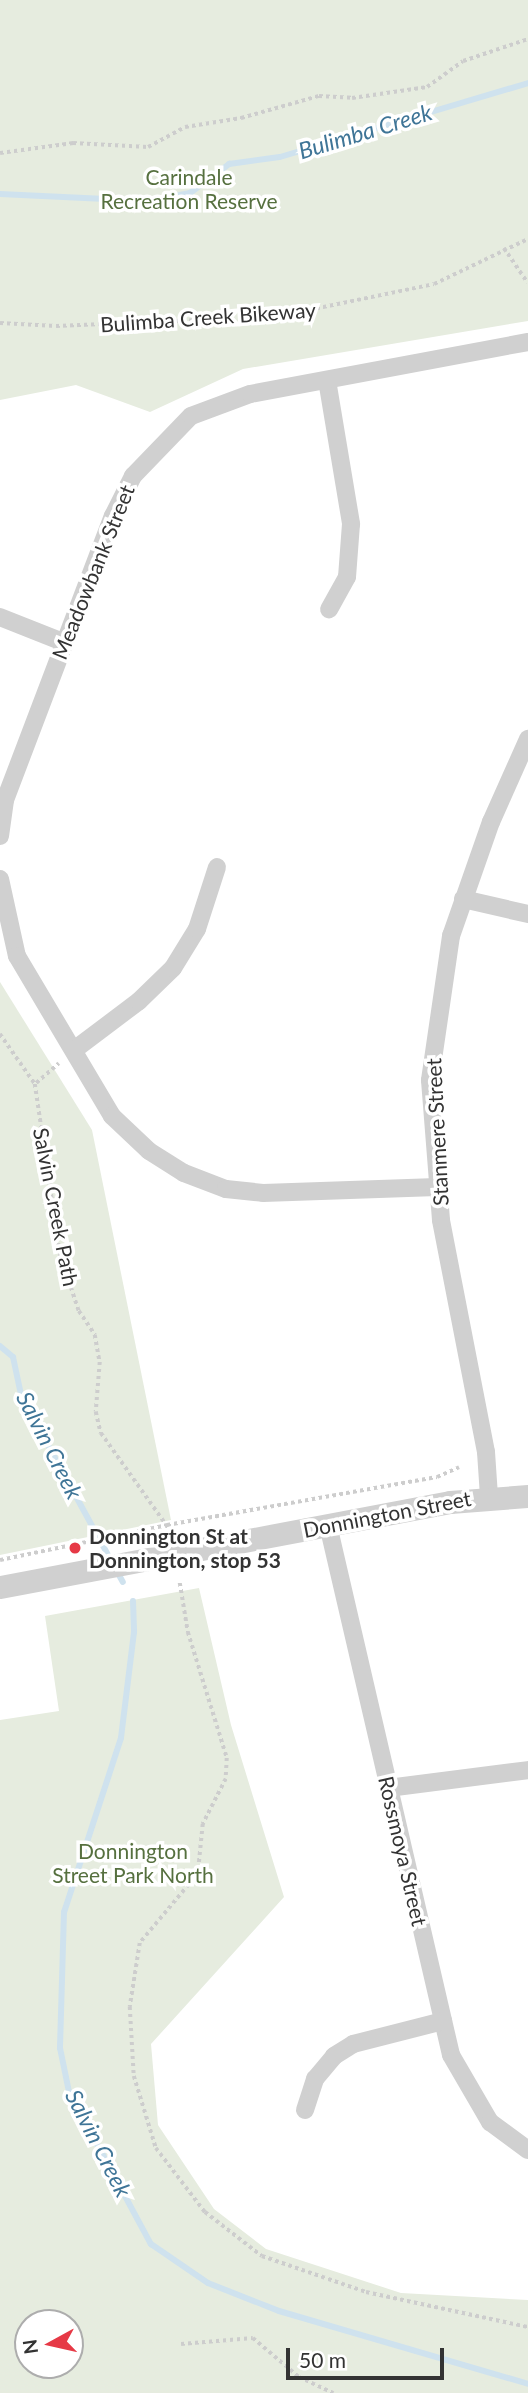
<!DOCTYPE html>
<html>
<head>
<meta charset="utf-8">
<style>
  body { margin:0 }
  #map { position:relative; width:528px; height:2393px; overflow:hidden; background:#fff; font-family:Lato,sans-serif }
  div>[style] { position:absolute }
  .green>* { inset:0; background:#e6ecdf }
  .stream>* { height:6px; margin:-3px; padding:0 3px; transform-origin:3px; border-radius:3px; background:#cfe2ee }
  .path>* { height:3.5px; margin-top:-1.75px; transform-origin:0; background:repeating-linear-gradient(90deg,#cdcdcd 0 3.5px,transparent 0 7px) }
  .minor>* { height:18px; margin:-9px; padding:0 9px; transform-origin:9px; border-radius:9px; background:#d0d0d0 }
  .tertiary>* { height:23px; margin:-11.5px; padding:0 11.5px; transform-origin:11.5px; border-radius:11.5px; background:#d0d0d0 }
  .dots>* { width:19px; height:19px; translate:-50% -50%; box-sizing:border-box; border:4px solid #fff; border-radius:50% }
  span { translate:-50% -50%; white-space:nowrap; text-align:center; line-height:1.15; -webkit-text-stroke:7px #fff; paint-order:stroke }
  .park-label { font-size:21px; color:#56703f }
  .street-label { font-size:21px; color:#333 }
  .poi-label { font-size:21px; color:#333; font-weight:700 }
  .left { translate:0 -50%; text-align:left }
  .water-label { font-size:23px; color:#3f7597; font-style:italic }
  .north { position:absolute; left:14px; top:2309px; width:70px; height:70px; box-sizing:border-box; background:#fff; border:2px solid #adadad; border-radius:50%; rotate:262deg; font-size:19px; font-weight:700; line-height:28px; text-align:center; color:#333 }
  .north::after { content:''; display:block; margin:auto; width:24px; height:32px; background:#e63946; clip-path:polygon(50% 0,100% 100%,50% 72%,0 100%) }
  .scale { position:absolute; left:286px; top:2348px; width:158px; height:32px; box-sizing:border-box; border:4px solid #333; border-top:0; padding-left:9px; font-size:21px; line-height:24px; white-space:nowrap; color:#333; -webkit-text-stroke:5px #fff; paint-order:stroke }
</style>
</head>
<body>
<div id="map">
  <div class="green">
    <i style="clip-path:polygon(0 0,528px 0,528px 321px,243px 369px,150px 412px,76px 385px,0 400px)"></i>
    <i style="clip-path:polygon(0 982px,92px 1130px,171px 1520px,0 1555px)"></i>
    <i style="clip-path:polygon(evenodd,199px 1588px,231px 1725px,284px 1897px,151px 2044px,158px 2125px,214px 2209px,266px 2249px,401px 2293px,528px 2300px,528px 2393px,0 2393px,0 1720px,59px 1711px,45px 1616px,199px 1588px,28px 2323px,70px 2323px,70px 2365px,28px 2365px,28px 2323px)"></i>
  </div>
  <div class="stream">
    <i style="left:0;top:194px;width:148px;rotate:2.7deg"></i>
    <i style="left:148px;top:201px;width:43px;rotate:-10.8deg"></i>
    <i style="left:190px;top:193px;width:49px;rotate:-36.6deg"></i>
    <i style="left:229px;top:164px;width:51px;rotate:-7.8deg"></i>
    <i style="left:280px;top:157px;width:259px;rotate:-16.6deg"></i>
    <i style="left:0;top:1346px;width:17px;rotate:40deg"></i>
    <i style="left:13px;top:1357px;width:40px;rotate:78deg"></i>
    <i style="left:21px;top:1396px;width:212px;rotate:61.3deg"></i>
    <i style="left:133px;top:1601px;width:31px;rotate:88deg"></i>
    <i style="left:134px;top:1632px;width:107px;rotate:97deg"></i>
    <i style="left:121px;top:1738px;width:183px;rotate:108.1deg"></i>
    <i style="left:64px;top:1912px;width:136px;rotate:91.7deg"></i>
    <i style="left:60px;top:2048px;width:45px;rotate:78.4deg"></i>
    <i style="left:69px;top:2092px;width:173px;rotate:61.7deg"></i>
    <i style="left:151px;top:2244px;width:69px;rotate:34.4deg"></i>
    <i style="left:208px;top:2283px;width:76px;rotate:21.5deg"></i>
    <i style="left:279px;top:2311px;width:259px;rotate:16.3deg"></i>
  </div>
  <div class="path">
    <i style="left:0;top:153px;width:74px;rotate:-7.8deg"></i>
    <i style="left:73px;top:143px;width:75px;rotate:3.1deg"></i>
    <i style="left:148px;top:147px;width:42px;rotate:-28.4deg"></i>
    <i style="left:185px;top:127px;width:57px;rotate:-9.1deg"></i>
    <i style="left:241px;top:118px;width:81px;rotate:-15.8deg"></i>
    <i style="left:319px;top:96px;width:33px;rotate:3deg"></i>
    <i style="left:352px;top:98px;width:76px;rotate:-8.3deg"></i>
    <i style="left:427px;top:87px;width:44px;rotate:-35.8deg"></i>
    <i style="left:463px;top:61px;width:69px;rotate:-18.7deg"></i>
    <i style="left:504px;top:248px;width:42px;rotate:55.6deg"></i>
    <i style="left:0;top:323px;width:56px;rotate:3.1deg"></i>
    <i style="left:56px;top:326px;width:219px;rotate:-2.4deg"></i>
    <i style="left:275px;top:317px;width:162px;rotate:-11.7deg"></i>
    <i style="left:434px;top:284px;width:104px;rotate:-25.6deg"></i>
    <i style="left:0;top:1034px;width:61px;rotate:55deg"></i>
    <i style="left:35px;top:1084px;width:172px;rotate:81.6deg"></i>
    <i style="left:60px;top:1254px;width:60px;rotate:71.6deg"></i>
    <i style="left:79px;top:1311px;width:29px;rotate:56deg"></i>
    <i style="left:95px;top:1335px;width:27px;rotate:80deg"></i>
    <i style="left:100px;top:1362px;width:50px;rotate:94.6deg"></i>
    <i style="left:96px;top:1412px;width:22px;rotate:77deg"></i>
    <i style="left:101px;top:1433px;width:119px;rotate:54.6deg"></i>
    <i style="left:36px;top:1083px;width:30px;rotate:-41deg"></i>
    <i style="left:0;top:1560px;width:171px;rotate:-11.8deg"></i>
    <i style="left:167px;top:1525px;width:274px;rotate:-10.1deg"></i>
    <i style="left:437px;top:1477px;width:24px;rotate:-24deg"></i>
    <i style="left:180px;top:1583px;width:50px;rotate:80.7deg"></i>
    <i style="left:188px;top:1632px;width:132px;rotate:72.8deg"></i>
    <i style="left:227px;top:1758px;width:21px;rotate:93deg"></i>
    <i style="left:226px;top:1779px;width:51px;rotate:117.1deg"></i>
    <i style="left:203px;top:1824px;width:50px;rotate:95.7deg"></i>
    <i style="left:198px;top:1874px;width:90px;rotate:130deg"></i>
    <i style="left:140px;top:1943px;width:65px;rotate:98.9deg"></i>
    <i style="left:130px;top:2007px;width:69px;rotate:86.7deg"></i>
    <i style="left:134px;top:2076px;width:75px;rotate:73deg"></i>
    <i style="left:156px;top:2148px;width:81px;rotate:52.6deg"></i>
    <i style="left:205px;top:2212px;width:72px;rotate:37.7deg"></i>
    <i style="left:262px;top:2256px;width:110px;rotate:19.1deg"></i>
    <i style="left:366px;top:2292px;width:166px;rotate:12.2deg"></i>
    <i style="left:181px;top:2344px;width:72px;rotate:-4.8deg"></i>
    <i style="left:253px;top:2338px;width:60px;rotate:40.3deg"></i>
    <i style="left:299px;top:2377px;width:38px;rotate:25deg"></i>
  </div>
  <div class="minor">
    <i style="left:327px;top:380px;width:146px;rotate:80.5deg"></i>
    <i style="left:351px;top:524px;width:53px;rotate:94.3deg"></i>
    <i style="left:347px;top:577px;width:37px;rotate:119deg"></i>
    <i style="left:0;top:617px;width:68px;rotate:21.6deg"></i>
    <i style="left:0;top:836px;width:36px;rotate:-82deg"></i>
    <i style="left:5px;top:800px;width:304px;rotate:-69.2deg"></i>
    <i style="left:113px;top:516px;width:45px;rotate:-63.4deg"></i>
    <i style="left:133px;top:476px;width:83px;rotate:-46deg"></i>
    <i style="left:191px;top:416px;width:63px;rotate:-20.4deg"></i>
    <i style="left:250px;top:394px;width:283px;rotate:-10.6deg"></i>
    <i style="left:0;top:879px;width:79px;rotate:77.6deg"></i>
    <i style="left:17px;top:956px;width:186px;rotate:59.3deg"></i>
    <i style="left:112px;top:1116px;width:51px;rotate:43.4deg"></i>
    <i style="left:149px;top:1151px;width:41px;rotate:32.2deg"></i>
    <i style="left:184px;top:1173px;width:45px;rotate:20.9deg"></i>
    <i style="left:226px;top:1189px;width:37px;rotate:6deg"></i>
    <i style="left:263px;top:1193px;width:174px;rotate:-2deg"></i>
    <i style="left:463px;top:899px;width:67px;rotate:13deg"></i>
    <i style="left:74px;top:1050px;width:81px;rotate:-37deg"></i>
    <i style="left:139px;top:1001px;width:47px;rotate:-44.1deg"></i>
    <i style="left:173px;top:968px;width:46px;rotate:-58.4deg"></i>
    <i style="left:197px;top:929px;width:65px;rotate:-72.1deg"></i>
    <i style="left:489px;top:1496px;width:44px;rotate:-93.9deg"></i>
    <i style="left:486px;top:1452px;width:236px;rotate:-101deg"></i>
    <i style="left:441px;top:1220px;width:140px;rotate:-94.5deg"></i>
    <i style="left:430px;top:1080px;width:146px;rotate:-81.7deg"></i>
    <i style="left:451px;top:936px;width:121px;rotate:-70.7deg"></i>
    <i style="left:491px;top:822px;width:91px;rotate:-66deg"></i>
    <i style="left:328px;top:1525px;width:544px;rotate:76.93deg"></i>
    <i style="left:451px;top:2055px;width:78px;rotate:59.8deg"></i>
    <i style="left:490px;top:2122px;width:47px;rotate:36.4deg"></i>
    <i style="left:388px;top:1788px;width:141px;rotate:-7.3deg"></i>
    <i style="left:305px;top:2110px;width:33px;rotate:-72deg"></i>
    <i style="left:315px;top:2079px;width:30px;rotate:-50deg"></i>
    <i style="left:334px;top:2056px;width:22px;rotate:-32deg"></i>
    <i style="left:353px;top:2044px;width:93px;rotate:-14.3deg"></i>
  </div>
  <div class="tertiary">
    <i style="left:0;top:1587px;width:458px;rotate:-10.7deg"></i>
    <i style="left:450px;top:1502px;width:78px;rotate:-4.4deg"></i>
  </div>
  <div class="dots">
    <i style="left:75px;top:1548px;background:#e63946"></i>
  </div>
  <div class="park-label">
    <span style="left:189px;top:189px">Carindale<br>Recreation Reserve</span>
    <span style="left:133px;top:1863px">Donnington<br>Street Park North</span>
  </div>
  <div class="street-label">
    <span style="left:208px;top:317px;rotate:-4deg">Bulimba Creek Bikeway</span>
    <span style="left:93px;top:572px;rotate:-68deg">Meadowbank Street</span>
    <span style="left:437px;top:1132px;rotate:-93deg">Stanmere Street</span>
    <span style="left:56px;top:1207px;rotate:79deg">Salvin Creek Path</span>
    <span style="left:387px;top:1514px;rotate:-11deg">Donnington Street</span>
    <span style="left:403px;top:1851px;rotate:77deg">Rossmoya Street</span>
  </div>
  <div class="poi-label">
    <span class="left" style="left:89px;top:1548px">Donnington St at<br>Donnington, stop 53</span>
  </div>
  <div class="water-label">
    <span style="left:365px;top:131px;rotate:-17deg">Bulimba Creek</span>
    <span style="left:50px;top:1445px;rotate:63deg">Salvin Creek</span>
    <span style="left:99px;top:2143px;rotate:63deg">Salvin Creek</span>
  </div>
  <div class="north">N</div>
  <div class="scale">50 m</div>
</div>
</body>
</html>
